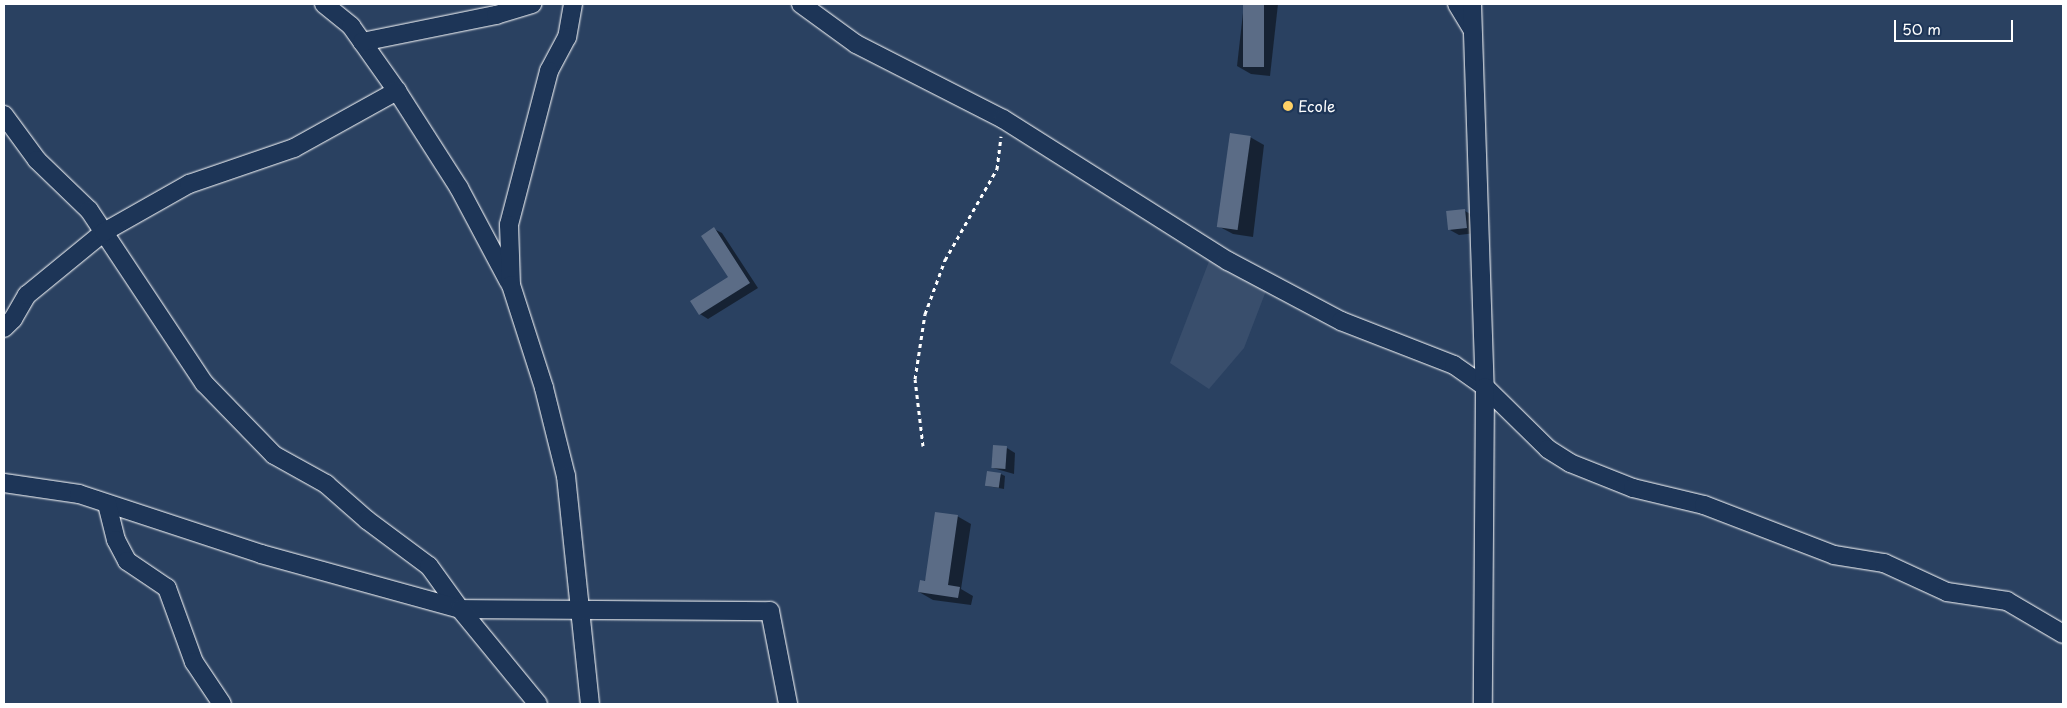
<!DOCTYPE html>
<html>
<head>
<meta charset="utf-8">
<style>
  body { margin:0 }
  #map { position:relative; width:2067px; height:708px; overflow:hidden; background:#2a4161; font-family:"Playpen Sans",sans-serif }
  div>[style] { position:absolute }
  .built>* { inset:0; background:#394e6c }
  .shadow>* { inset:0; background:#0007 }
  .building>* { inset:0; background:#5b6c86; transform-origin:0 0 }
  .path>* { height:3px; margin-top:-1.5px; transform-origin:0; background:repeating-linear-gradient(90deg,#fff 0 4px,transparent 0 8px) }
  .roads { filter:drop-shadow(0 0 1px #fff) drop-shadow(0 0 1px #fff) }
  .minor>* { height:18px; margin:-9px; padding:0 9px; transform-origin:9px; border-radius:9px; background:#1d3557 }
  .dots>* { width:14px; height:14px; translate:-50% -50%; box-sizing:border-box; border:2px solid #1d3557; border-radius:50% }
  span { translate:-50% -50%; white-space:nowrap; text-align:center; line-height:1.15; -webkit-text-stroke:4.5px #1d3557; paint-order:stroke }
  .poi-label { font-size:15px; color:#fff }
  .left { translate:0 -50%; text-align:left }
  .frame { position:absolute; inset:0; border:5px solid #fff; pointer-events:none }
  .scale { position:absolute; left:1894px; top:20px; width:119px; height:22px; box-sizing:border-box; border:2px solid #fff; border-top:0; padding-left:6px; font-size:15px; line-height:18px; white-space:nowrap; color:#fff; -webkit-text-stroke:4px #1d3557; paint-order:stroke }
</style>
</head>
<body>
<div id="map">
  <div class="built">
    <i style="clip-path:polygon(1213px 251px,1269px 283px,1244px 348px,1209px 389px,1170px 363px)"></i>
  </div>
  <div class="shadow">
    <i style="clip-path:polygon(1244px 4px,1278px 4px,1270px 76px,1251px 74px,1237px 66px)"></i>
    <i style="clip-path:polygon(1250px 137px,1264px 145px,1253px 237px,1233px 234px,1220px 227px)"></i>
    <i style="clip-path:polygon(1465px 211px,1474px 216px,1476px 233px,1459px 235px,1450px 230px)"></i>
    <i style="clip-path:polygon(714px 229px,722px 233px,758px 288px,708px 319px,700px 314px,730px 278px)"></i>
    <i style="clip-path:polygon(1007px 448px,1015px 453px,1014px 474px,993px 468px)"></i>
    <i style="clip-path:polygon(1001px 474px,1005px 476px,1004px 489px,987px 486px)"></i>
    <i style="clip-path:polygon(957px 516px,971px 524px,961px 589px,973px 596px,971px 605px,933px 600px,919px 592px)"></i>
  </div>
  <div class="building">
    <i style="left:1243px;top:4px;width:21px;height:63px"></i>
    <i style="left:1230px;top:133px;width:21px;height:95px;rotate:8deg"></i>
    <i style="left:1465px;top:209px;width:19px;height:19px;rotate:84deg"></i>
    <i style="clip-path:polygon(714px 227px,750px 283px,699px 315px,690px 301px,728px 277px,701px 236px)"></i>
    <i style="left:993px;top:445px;width:14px;height:23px;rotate:4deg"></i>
    <i style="left:987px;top:471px;width:14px;height:15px;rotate:8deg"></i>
    <i style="clip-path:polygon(935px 512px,958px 515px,948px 585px,960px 587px,958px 598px,918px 592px,920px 580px,925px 581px)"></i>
  </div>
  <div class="path">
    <i style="left:923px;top:446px;width:67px;rotate:-96.8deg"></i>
    <i style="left:915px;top:379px;width:66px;rotate:-81.3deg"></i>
    <i style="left:925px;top:314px;width:58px;rotate:-69.7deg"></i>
    <i style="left:945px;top:260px;width:105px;rotate:-60.3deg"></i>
    <i style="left:997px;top:169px;width:33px;rotate:-83deg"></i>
  </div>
  <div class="roads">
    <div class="minor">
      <i style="left:324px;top:4px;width:35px;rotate:39deg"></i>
      <i style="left:351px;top:26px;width:80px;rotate:54.7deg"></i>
      <i style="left:397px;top:91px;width:115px;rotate:57.4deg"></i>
      <i style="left:459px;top:188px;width:106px;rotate:62deg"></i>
      <i style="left:573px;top:4px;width:34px;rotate:100deg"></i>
      <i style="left:567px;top:37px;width:38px;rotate:118deg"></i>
      <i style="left:549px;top:71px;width:159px;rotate:104.6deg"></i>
      <i style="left:509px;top:225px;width:60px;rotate:88.1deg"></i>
      <i style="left:511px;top:285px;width:108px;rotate:72.2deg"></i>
      <i style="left:544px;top:388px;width:91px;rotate:76deg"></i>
      <i style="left:566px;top:476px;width:229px;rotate:84deg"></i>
      <i style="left:801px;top:4px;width:68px;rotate:36deg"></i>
      <i style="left:856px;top:44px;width:165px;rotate:27deg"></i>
      <i style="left:1003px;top:119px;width:266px;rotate:32.3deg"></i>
      <i style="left:1228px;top:261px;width:128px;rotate:28deg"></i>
      <i style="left:1341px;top:321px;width:121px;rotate:21.3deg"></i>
      <i style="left:1454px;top:365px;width:38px;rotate:35deg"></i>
      <i style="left:1485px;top:387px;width:88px;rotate:44.5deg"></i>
      <i style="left:1548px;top:449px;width:26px;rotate:32deg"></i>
      <i style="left:1570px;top:463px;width:68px;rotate:21.6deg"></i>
      <i style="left:1633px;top:488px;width:73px;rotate:13.5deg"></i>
      <i style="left:1704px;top:505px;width:139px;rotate:21deg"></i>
      <i style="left:1834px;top:555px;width:51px;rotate:9.1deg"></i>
      <i style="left:1884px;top:563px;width:69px;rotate:24.7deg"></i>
      <i style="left:1947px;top:592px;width:61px;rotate:8.5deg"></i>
      <i style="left:2007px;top:601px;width:65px;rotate:30.5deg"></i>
      <i style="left:1457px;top:4px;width:29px;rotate:59deg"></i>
      <i style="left:1472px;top:4px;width:383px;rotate:88.1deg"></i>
      <i style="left:1485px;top:387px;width:317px;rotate:90.4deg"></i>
      <i style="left:362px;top:42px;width:137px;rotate:-11.4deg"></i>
      <i style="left:496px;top:15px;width:38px;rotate:-17deg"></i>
      <i style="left:4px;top:115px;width:56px;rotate:53.7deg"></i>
      <i style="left:37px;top:160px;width:72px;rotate:43.9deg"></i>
      <i style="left:89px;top:210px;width:208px;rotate:56.4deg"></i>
      <i style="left:204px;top:383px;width:100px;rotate:45.8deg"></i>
      <i style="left:274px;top:455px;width:60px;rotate:29.1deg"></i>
      <i style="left:326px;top:484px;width:55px;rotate:41.3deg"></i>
      <i style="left:367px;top:520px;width:77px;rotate:36.6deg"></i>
      <i style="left:429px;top:566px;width:53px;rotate:54.2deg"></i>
      <i style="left:460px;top:609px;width:310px;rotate:0.4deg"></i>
      <i style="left:770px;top:611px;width:95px;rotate:79deg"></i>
      <i style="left:4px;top:328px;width:13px;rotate:-45deg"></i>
      <i style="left:13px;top:319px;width:28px;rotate:-60deg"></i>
      <i style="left:27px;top:295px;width:99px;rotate:-39.3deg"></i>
      <i style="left:104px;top:232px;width:98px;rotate:-29.5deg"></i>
      <i style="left:189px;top:184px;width:111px;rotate:-18.9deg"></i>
      <i style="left:294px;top:148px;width:118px;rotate:-29deg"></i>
      <i style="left:4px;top:483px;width:76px;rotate:8.3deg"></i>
      <i style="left:79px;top:494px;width:192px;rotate:18.2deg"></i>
      <i style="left:261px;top:554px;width:206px;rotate:15.4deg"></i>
      <i style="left:460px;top:609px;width:123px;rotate:50.6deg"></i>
      <i style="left:107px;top:504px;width:37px;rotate:76deg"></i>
      <i style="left:116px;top:540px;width:24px;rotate:62deg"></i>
      <i style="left:127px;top:561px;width:48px;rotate:34deg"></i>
      <i style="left:167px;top:588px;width:79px;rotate:70deg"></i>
      <i style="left:194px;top:662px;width:50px;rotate:56.3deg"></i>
    </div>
  </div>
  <div class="dots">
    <i style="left:1288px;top:106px;background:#ffd166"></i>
  </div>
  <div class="poi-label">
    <span class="left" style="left:1298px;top:106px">Ecole</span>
  </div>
  <div class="frame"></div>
  <div class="scale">50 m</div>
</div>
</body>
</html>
